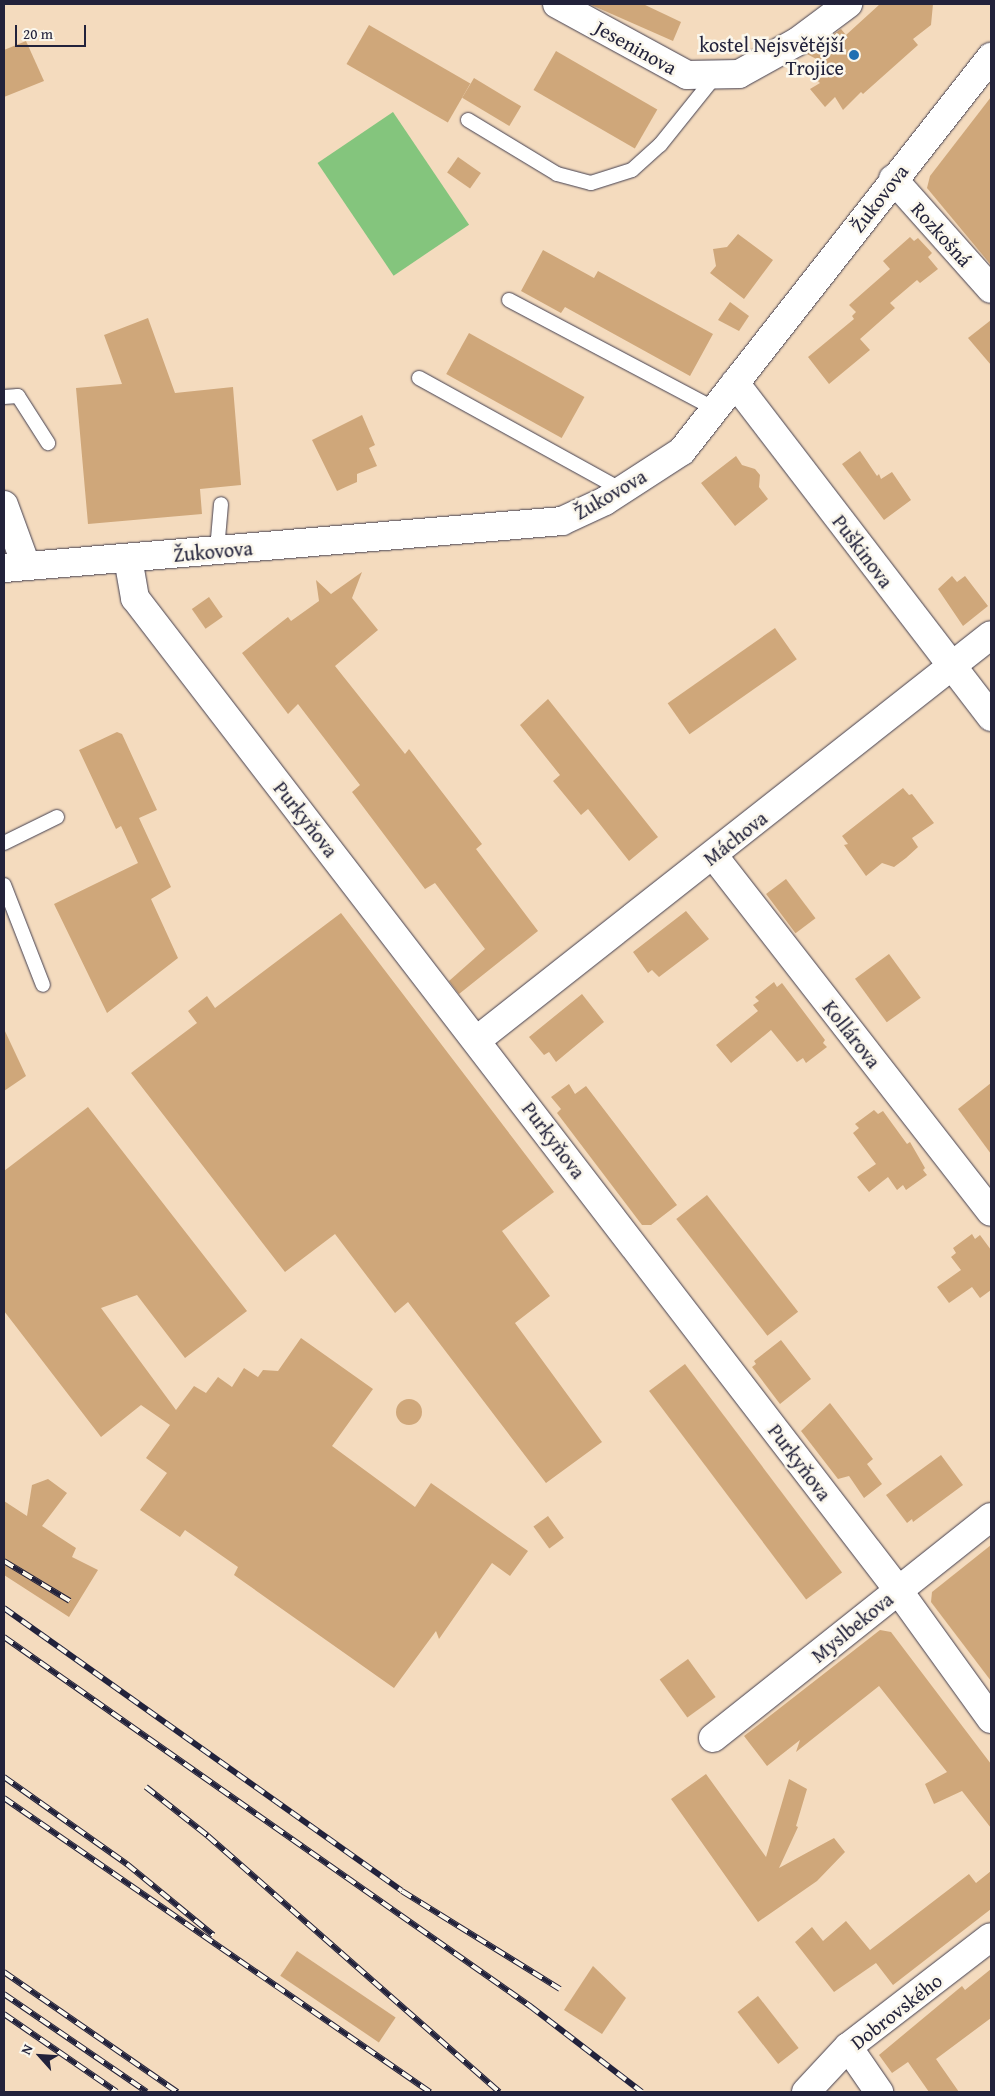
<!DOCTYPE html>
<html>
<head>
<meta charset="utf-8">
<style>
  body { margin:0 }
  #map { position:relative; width:995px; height:2096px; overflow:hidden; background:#f4dbbe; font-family:"Gentium Book Plus",serif }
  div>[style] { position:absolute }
  .green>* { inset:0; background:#84c57d; transform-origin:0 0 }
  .building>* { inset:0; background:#cfa77a; transform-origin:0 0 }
  .round { border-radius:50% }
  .roads { filter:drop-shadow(0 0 1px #423e4f) drop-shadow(0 0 1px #423e4f) }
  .service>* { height:14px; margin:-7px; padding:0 7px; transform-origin:7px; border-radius:7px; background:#fff }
  .minor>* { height:28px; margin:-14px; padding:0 14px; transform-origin:14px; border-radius:14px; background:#fff }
  .tertiary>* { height:28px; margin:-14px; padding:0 14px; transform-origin:14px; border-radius:14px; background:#fff }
  .rail>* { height:5.5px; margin-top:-2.75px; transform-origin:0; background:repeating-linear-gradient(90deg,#fbf7ec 0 11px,#22223b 0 22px); box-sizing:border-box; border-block:1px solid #22223b }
  .dots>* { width:14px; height:14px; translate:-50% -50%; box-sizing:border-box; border:2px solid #fbf7ec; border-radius:50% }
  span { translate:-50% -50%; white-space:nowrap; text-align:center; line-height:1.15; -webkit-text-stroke:5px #fbf7ec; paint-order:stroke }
  .poi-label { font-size:20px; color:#22223b }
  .right { translate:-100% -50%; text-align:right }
  .street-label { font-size:20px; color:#22223b }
  .frame { position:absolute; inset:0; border:5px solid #22223b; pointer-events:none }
  .north { position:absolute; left:15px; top:2031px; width:50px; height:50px; -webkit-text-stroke:4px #fbf7ec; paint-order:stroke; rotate:296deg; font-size:14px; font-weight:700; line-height:20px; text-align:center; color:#22223b }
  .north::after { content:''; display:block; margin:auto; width:18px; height:22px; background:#22223b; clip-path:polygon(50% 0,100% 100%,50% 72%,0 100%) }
  .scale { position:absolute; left:15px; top:25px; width:71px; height:22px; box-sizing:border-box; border:2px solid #22223b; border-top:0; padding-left:6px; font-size:15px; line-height:18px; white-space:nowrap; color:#22223b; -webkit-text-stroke:4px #fbf7ec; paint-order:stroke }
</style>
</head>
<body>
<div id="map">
  <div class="green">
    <i style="left:393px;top:112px;width:136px;height:91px;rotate:56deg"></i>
  </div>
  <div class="building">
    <i style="clip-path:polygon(589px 4px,643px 4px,681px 22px,673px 41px)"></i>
    <i style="clip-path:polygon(880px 4px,933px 4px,931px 25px,913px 39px,918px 45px,863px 94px,861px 92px,843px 110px,835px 97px,825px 107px,810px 89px,820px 83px,807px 71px,820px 61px,807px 54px,841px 29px,846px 35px)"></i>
    <i style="left:369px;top:25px;width:117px;height:45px;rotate:30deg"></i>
    <i style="clip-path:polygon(26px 41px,44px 81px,4px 97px,4px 50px)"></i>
    <i style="left:556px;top:51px;width:117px;height:45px;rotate:30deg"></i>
    <i style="left:474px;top:78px;width:55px;height:23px;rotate:31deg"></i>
    <i style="clip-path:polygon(991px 97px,991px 265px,927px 188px,930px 176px)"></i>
    <i style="left:458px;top:157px;width:28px;height:19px;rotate:35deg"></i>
    <i style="clip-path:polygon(738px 234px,773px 260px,744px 299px,710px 273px,716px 266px,713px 249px,727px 247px)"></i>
    <i style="clip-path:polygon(910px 237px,914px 241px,918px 238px,932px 253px,928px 257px,938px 269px,920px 283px,917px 280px,890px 303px,895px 308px,860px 339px,870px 350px,829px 384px,808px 357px,854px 319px,852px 316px,856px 312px,849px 305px,890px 269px,883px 261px)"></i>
    <i style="clip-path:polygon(543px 250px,594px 278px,598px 271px,713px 334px,690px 376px,565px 307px,561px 313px,521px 291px)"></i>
    <i style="clip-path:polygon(730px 302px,749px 316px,739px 331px,718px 320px)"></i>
    <i style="clip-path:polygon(148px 318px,175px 393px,233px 387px,241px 485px,200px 489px,202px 514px,88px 524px,76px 388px,122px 384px,104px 335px)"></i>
    <i style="clip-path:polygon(991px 320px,991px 365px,968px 338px)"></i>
    <i style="left:469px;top:333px;width:132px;height:47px;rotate:29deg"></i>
    <i style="clip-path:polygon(362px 415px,375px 445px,369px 448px,377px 466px,357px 474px,357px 482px,337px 491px,312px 440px)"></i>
    <i style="clip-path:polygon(860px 451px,877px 476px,879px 474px,881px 479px,892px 472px,911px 500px,884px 520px,842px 464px)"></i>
    <i style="clip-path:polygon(736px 456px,742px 465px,755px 469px,760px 475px,759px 487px,768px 499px,735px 526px,701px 483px)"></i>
    <i style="clip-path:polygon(362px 572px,352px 598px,378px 630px,335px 666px,405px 754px,409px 749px,432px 779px,482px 844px,476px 849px,538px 931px,459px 994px,449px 981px,485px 949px,435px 883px,425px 889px,352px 792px,360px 785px,298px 704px,288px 714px,242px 653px,288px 617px,291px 621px,319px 601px,316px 580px,331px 594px)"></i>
    <i style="clip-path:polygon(952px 576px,957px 582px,965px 576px,988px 606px,963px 626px,938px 589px)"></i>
    <i style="left:209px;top:597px;width:24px;height:21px;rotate:55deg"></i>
    <i style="left:775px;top:628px;width:38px;height:131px;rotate:55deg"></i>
    <i style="clip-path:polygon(548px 699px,658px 837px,629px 861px,588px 809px,581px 815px,553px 781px,560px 775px,520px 725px)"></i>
    <i style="clip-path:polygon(117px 732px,122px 734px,157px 810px,139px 818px,171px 887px,151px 899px,178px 958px,107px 1013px,54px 904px,138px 863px,121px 826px,116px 829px,79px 750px)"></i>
    <i style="clip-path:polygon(903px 788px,909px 795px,912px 794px,934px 823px,912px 838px,918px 847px,906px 858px,894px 867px,882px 863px,866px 876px,844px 845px,848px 844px,842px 836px)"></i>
    <i style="left:786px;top:879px;width:49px;height:25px;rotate:53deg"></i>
    <i style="clip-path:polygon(686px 911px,709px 939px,659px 977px,652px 970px,648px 973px,633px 952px)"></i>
    <i style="clip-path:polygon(341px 913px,554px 1192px,502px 1231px,550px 1296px,515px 1323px,602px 1442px,546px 1483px,408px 1302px,395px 1313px,335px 1234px,285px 1272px,131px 1073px,197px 1023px,188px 1011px,207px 996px,215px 1008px)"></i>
    <i style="left:889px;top:954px;width:54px;height:42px;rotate:54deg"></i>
    <i style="clip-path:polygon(774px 982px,777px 987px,782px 983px,825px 1040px,823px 1043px,827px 1047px,806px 1063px,803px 1058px,797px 1062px,771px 1030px,731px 1063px,716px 1045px,758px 1011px,753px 1005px,759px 1001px,755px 997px)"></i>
    <i style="clip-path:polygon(582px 994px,604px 1022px,556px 1062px,549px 1052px,544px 1055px,529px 1037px)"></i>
    <i style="clip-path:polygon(4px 1029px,26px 1076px,4px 1091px)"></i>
    <i style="clip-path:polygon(991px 1083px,991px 1154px,958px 1109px)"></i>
    <i style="clip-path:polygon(569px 1084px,575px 1094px,586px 1086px,677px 1205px,651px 1225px,642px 1225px,557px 1113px,561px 1109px,551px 1097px)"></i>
    <i style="clip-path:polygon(88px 1107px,247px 1311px,185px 1358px,137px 1295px,101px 1308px,176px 1410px,194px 1386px,206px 1393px,218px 1377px,232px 1387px,244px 1368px,258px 1377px,263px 1370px,278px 1371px,301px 1338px,373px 1389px,332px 1446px,415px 1507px,431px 1483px,528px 1551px,510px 1576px,492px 1563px,439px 1639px,436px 1631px,394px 1688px,234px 1575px,238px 1567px,185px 1530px,180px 1537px,140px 1510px,167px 1473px,146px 1458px,170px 1425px,141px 1405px,101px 1437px,4px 1311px,4px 1171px)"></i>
    <i style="clip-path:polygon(874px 1110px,878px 1114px,883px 1111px,907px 1144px,910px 1142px,925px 1168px,923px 1170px,927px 1175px,906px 1190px,903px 1185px,897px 1190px,888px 1177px,869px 1192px,857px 1177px,876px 1164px,853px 1133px,859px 1128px,855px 1124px)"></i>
    <i style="left:707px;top:1195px;width:148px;height:39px;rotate:52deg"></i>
    <i style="clip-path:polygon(972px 1234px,975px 1239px,980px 1235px,991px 1250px,991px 1290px,980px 1298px,972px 1287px,949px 1303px,937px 1287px,961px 1270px,951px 1257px,956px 1253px,953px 1248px)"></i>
    <i style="clip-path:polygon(781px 1340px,811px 1379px,780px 1404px,752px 1367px,756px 1364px,754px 1361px)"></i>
    <i style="left:685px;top:1364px;width:261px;height:45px;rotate:53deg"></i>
    <i class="round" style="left:396px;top:1399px;width:26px;height:26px"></i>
    <i style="clip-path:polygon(830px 1403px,873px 1459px,867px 1464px,882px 1484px,864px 1498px,849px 1476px,838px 1479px,801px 1431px)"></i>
    <i style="clip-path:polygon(941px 1455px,963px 1485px,913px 1522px,912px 1519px,907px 1523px,886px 1495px)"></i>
    <i style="clip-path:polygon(48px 1479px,67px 1493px,42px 1526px,76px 1548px,72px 1557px,98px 1570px,69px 1617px,4px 1575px,4px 1501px,27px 1516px,32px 1485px)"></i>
    <i style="left:548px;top:1516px;width:27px;height:18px;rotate:54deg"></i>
    <i style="clip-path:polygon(991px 1545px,991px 1681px,931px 1602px,932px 1592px)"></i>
    <i style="clip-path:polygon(880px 1630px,891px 1632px,991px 1764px,991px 1828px,962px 1791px,934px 1804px,925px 1784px,947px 1772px,879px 1686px,796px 1752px,800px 1740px,767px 1766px,744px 1736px)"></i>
    <i style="left:688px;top:1659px;width:47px;height:35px;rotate:54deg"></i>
    <i style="clip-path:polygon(706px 1774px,766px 1857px,789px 1779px,807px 1789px,796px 1826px,798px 1827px,779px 1868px,834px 1838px,845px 1852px,817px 1881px,758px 1922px,671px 1799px)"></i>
    <i style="clip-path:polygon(991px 1871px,991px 1909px,893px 1985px,876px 1963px,834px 1992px,795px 1942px,812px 1927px,823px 1941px,846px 1921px,870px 1950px,969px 1874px,976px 1883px)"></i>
    <i style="left:297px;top:1951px;width:119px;height:30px;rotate:34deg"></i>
    <i style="clip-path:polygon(593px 1966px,626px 1998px,602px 2034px,564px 2010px)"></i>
    <i style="clip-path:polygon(991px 1969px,991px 2018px,936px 2059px,959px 2092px,929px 2092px,908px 2062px,892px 2073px,879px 2055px,962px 1986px,965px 1990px)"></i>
    <i style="left:758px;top:1996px;width:66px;height:26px;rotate:52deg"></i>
  </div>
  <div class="roads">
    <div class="service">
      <i style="left:468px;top:120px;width:104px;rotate:31.2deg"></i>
      <i style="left:557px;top:174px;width:35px;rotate:15deg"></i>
      <i style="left:591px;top:183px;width:43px;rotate:-17.6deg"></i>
      <i style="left:632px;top:170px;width:38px;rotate:-42deg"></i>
      <i style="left:660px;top:145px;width:90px;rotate:-51.3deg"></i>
      <i style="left:509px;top:300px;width:233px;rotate:27.9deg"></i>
      <i style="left:419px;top:378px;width:232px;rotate:28.9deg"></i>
      <i style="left:4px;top:397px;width:14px;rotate:-4deg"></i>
      <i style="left:18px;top:396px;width:56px;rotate:57.4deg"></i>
      <i style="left:217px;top:550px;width:46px;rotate:-85deg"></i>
      <i style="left:4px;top:843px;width:59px;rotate:-26.1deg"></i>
      <i style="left:4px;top:885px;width:107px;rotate:68.7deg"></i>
    </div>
    <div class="minor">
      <i style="left:557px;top:4px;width:148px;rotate:28.6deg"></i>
      <i style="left:687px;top:75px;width:52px;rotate:-1.1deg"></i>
      <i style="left:739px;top:74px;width:66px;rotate:-28.9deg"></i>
      <i style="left:797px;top:42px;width:64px;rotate:-36.7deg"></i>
      <i style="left:893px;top:179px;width:147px;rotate:48.3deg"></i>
      <i style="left:735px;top:383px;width:421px;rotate:52.5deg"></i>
      <i style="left:4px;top:505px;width:64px;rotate:69.9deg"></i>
      <i style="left:128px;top:558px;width:41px;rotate:80.1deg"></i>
      <i style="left:135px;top:598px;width:1251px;rotate:52.43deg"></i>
      <i style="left:898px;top:1590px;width:159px;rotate:54.2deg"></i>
      <i style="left:713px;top:855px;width:452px;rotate:52.1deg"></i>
      <i style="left:477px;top:1040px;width:654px;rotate:-38.24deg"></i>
      <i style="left:713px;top:1738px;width:355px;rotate:-38.5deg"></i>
      <i style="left:848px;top:2047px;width:55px;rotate:55.4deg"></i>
      <i style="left:806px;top:2092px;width:62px;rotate:-47deg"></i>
      <i style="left:848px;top:2047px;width:180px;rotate:-37.6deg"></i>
    </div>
    <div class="tertiary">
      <i style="left:4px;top:568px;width:560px;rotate:-4.81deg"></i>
      <i style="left:562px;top:521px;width:47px;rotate:-24.9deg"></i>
      <i style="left:605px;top:501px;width:92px;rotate:-33deg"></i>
      <i style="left:682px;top:451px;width:501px;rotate:-51.89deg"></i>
    </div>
  </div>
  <div class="rail">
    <i style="left:4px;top:1561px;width:77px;rotate:31.2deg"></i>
    <i style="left:4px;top:1608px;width:488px;rotate:35.4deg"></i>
    <i style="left:402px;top:1891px;width:186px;rotate:31.8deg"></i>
    <i style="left:4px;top:1637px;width:643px;rotate:35.05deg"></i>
    <i style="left:530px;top:2006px;width:141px;rotate:37.5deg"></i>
    <i style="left:4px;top:1777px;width:151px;rotate:35.3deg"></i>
    <i style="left:127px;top:1864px;width:112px;rotate:39.5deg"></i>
    <i style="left:146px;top:1787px;width:79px;rotate:38.3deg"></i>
    <i style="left:208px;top:1836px;width:388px;rotate:41.3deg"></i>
    <i style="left:4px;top:1798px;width:518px;rotate:34.61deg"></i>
    <i style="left:4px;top:1972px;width:211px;rotate:34.7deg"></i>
    <i style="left:4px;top:1994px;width:173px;rotate:34.4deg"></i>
    <i style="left:4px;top:2014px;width:137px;rotate:34.6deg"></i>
  </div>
  <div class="dots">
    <i style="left:854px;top:55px;background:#1f6fb2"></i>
  </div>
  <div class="poi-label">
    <span class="right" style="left:844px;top:56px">kostel Nejsvětější<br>Trojice</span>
  </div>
  <div class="street-label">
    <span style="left:636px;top:47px;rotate:29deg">Jeseninova</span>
    <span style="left:879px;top:198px;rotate:-52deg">Žukovova</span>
    <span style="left:942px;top:234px;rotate:48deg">Rozkošná</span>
    <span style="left:610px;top:494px;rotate:-30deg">Žukovova</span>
    <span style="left:213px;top:551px;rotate:-5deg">Žukovova</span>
    <span style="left:863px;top:551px;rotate:53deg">Puškinova</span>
    <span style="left:306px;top:819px;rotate:52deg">Purkyňova</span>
    <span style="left:735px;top:838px;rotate:-38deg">Máchova</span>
    <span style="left:852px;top:1034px;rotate:52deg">Kollárova</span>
    <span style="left:554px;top:1140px;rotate:53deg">Purkyňova</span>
    <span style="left:800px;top:1462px;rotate:53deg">Purkyňova</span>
    <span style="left:852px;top:1627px;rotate:-39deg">Myslbekova</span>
    <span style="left:896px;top:2011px;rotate:-38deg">Dobrovského</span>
  </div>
  <div class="frame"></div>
  <div class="north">N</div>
  <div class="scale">20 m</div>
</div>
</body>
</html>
